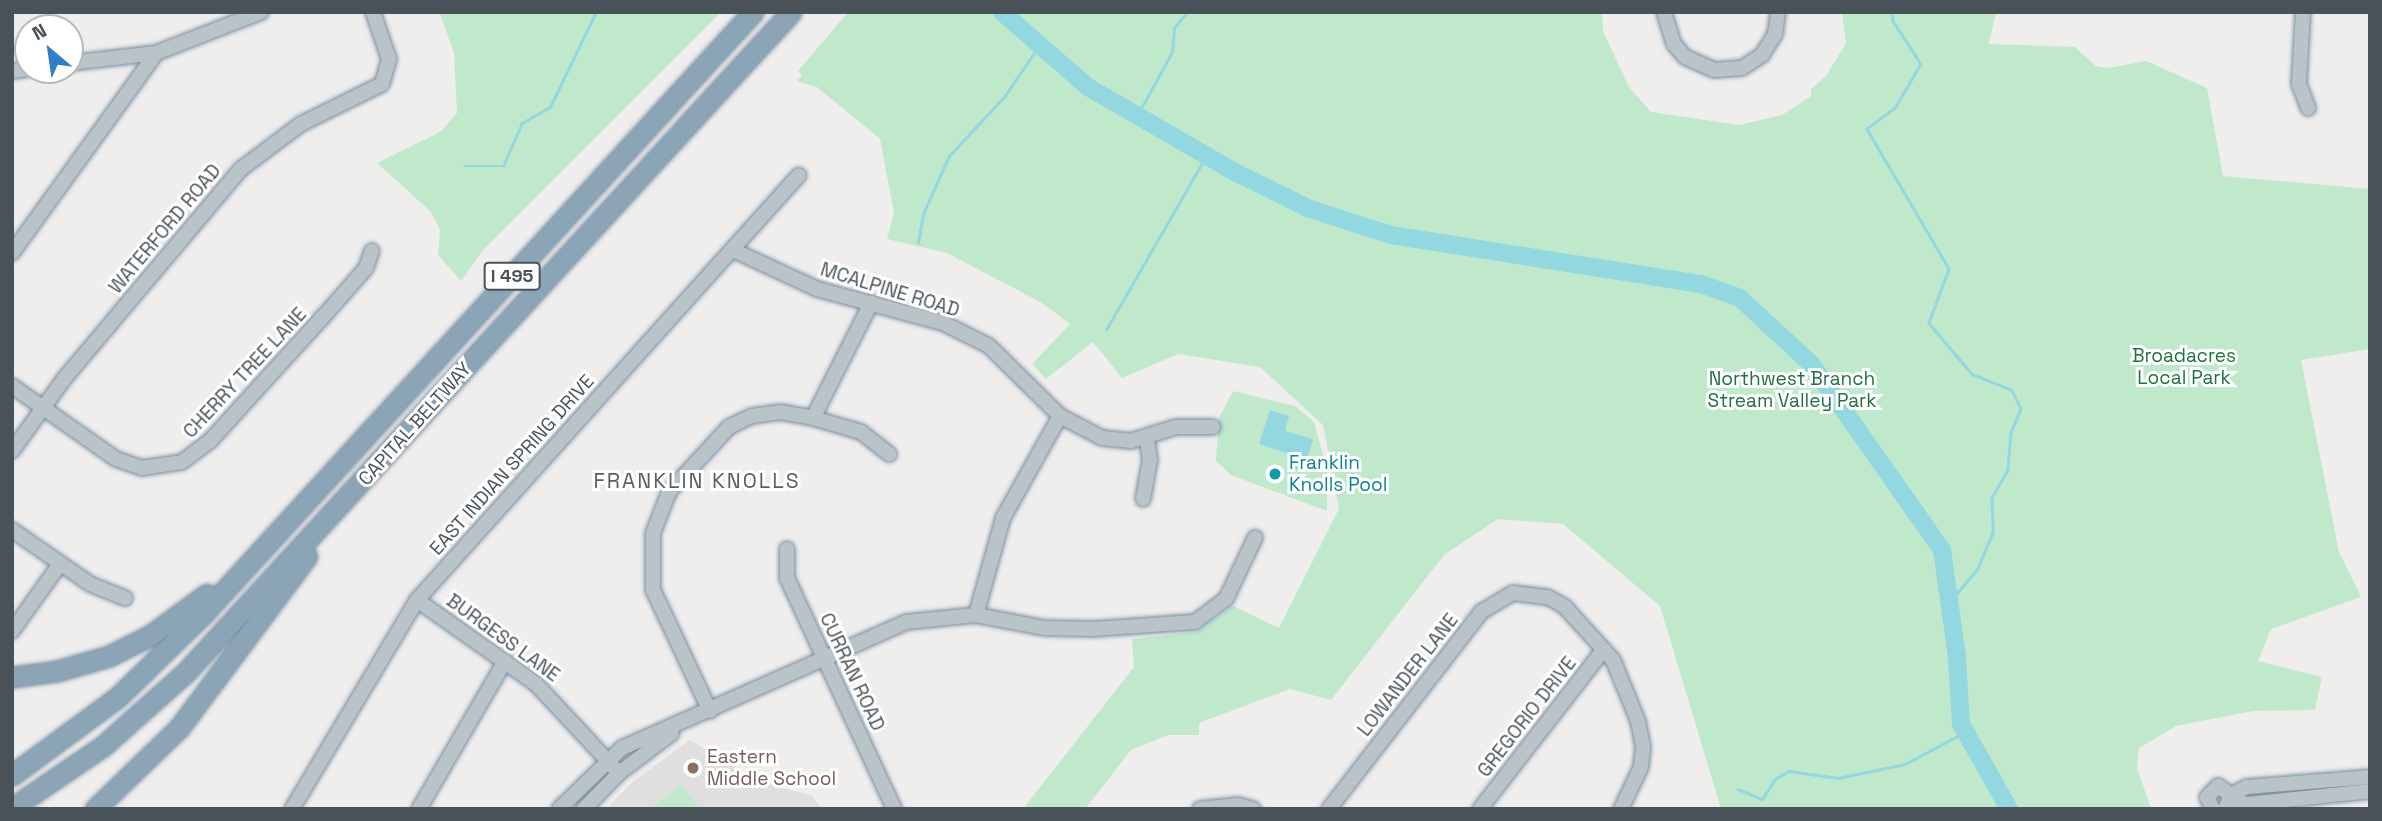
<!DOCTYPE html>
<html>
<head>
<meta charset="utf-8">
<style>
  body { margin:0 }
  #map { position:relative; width:2382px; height:821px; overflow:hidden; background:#f0eded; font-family:"Space Grotesk",sans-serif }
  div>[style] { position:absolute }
  .education>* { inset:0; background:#e0dedf }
  .green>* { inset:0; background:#c0e9cc }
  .water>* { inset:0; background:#93d7e0 }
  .stream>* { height:2.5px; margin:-1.25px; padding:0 1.25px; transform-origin:1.25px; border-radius:1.25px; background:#93d7e0 }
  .river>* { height:18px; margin:-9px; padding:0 9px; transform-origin:9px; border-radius:9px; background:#93d7e0 }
  .roads { filter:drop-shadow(0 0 2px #768fa2) drop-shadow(0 0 2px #768fa2) }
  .minor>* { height:14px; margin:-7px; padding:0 7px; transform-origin:7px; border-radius:7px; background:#bac3c8 }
  .highway>* { height:19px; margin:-9.5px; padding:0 9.5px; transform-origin:9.5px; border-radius:9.5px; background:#8ba4b6 }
  .dots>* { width:19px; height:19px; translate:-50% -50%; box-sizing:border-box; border:4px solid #fff; border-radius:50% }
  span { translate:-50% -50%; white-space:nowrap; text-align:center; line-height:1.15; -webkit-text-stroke:6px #fff; paint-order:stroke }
  .shield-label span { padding:2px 5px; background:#fff; border:2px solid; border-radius:5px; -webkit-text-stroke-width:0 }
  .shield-label { font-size:18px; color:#485258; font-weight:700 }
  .street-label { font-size:19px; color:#485258 }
  .park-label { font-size:19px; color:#227042 }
  .culture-label { font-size:19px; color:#0d838f }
  .left { translate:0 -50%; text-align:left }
  .education-label { font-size:19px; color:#785e54 }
  .neighbourhood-label { font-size:21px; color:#5b5e61; letter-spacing:2px }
  .frame { position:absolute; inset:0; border:14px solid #485258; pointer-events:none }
  .north { position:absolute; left:14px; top:14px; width:70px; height:70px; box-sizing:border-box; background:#fff; border:2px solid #b6babc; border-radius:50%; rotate:331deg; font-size:19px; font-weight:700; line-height:28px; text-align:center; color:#485258 }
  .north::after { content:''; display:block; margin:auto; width:24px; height:32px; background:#2f7fc8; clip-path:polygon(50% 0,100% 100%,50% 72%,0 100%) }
</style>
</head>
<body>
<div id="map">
  <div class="education">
    <i style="clip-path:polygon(690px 740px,755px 780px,812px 796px,822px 809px,606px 809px,635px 780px)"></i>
  </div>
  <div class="green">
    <i style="clip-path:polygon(439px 12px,721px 12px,484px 249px,461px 281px,438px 255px,440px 230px,431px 212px,377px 163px,440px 132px,457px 113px,454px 53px)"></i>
    <i style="clip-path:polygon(848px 12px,1602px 12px,1603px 31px,1629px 87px,1651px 112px,1739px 125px,1782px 115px,1811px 96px,1811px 89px,1826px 76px,1846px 43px,1842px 12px,1996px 12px,1989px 44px,2075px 47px,2096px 66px,2108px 68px,2146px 61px,2207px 88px,2223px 176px,2370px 189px,2370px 349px,2301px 360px,2339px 552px,2361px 597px,2271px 629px,2258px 661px,2322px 677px,2315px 710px,2253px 711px,2176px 726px,2139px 748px,2137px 768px,2151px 809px,1721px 809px,1660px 606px,1563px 524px,1498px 519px,1444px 555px,1331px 700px,1290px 689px,1199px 723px,1199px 735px,1168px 735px,1131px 750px,1085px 809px,1023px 809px,1134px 667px,1132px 639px,1196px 632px,1233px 606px,1279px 628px,1339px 509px,1323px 425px,1260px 367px,1178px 354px,1122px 378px,1093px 342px,1046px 379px,1032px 364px,1070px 324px,1042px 303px,947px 253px,887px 239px,894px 213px,880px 139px,817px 87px,797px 81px,802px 75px,798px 71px)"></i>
    <i style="clip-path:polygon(1233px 391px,1295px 406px,1314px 422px,1327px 470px,1327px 511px,1231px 475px,1216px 461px,1219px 418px)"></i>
    <i style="clip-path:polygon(681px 785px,700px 809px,650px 809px)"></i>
  </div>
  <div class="water">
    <i style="clip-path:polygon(1270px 410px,1289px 416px,1285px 431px,1313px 439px,1303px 472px,1289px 467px,1292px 455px,1259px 444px)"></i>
  </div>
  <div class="stream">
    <i style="left:1892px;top:12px;width:9px;rotate:84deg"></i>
    <i style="left:1893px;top:21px;width:51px;rotate:56.9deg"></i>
    <i style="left:1921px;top:64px;width:51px;rotate:120.6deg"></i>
    <i style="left:1895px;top:108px;width:35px;rotate:143deg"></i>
    <i style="left:1867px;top:129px;width:162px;rotate:59.6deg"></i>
    <i style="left:1949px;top:269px;width:58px;rotate:110.3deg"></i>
    <i style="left:1929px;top:323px;width:67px;rotate:49.9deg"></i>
    <i style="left:1972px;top:374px;width:43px;rotate:21.8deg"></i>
    <i style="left:2012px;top:390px;width:21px;rotate:65deg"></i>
    <i style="left:2021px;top:409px;width:26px;rotate:113deg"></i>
    <i style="left:2011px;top:433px;width:37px;rotate:95deg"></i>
    <i style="left:2008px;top:470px;width:32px;rotate:120deg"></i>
    <i style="left:1992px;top:498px;width:35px;rotate:88deg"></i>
    <i style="left:1993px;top:533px;width:39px;rotate:113deg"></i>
    <i style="left:1978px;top:569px;width:43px;rotate:130.3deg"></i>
    <i style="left:1137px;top:116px;width:73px;rotate:-61.3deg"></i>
    <i style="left:1172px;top:52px;width:24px;rotate:-85deg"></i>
    <i style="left:1174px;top:28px;width:21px;rotate:-51deg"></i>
    <i style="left:464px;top:166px;width:39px"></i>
    <i style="left:503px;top:166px;width:47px;rotate:-66.2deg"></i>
    <i style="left:522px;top:123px;width:32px;rotate:-30deg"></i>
    <i style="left:550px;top:107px;width:106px;rotate:-64.2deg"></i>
    <i style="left:918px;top:243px;width:29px;rotate:-80deg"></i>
    <i style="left:923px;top:214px;width:64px;rotate:-65.9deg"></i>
    <i style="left:949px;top:156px;width:81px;rotate:-47deg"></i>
    <i style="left:1004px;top:97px;width:62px;rotate:-55.5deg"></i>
    <i style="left:1106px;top:330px;width:201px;rotate:-60.1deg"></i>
    <i style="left:1738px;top:789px;width:26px;rotate:23deg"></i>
    <i style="left:1762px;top:799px;width:24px;rotate:-57deg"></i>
    <i style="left:1775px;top:779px;width:16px;rotate:-30deg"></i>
    <i style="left:1789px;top:771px;width:49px;rotate:8.1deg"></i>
    <i style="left:1838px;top:778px;width:68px;rotate:-11.8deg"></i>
    <i style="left:1905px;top:764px;width:68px;rotate:-28.1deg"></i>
  </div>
  <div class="river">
    <i style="left:1002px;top:12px;width:114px;rotate:41.1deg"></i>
    <i style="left:1088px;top:87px;width:168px;rotate:30.1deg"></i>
    <i style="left:1233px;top:171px;width:86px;rotate:26.3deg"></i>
    <i style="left:1310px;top:209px;width:85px;rotate:17.8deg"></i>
    <i style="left:1391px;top:235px;width:314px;rotate:9deg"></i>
    <i style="left:1701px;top:284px;width:41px;rotate:19.7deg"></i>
    <i style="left:1740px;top:298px;width:98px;rotate:42.9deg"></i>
    <i style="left:1812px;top:365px;width:226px;rotate:54.9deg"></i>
    <i style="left:1942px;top:550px;width:108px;rotate:82deg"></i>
    <i style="left:1957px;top:657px;width:67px;rotate:86.6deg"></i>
    <i style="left:1961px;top:724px;width:98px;rotate:60.5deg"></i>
  </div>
  <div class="roads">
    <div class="minor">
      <i style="left:1664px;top:12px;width:34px;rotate:73deg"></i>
      <i style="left:1674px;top:44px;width:17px;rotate:50deg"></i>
      <i style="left:1685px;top:57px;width:32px;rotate:24deg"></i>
      <i style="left:1714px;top:70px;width:28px;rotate:-4deg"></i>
      <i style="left:1742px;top:68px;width:24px;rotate:-33deg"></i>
      <i style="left:1762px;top:55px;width:25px;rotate:-58deg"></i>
      <i style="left:1775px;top:34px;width:22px;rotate:-82deg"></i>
      <i style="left:2303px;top:12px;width:72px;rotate:93.2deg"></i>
      <i style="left:2299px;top:84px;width:26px;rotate:69deg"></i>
      <i style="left:70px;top:63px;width:87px;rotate:-6.6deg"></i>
      <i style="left:156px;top:53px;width:113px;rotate:-21.3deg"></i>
      <i style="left:12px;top:71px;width:16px;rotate:-7deg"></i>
      <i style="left:733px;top:250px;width:93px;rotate:24.9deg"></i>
      <i style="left:817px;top:289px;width:131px;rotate:15.1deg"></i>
      <i style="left:943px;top:323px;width:51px;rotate:26.6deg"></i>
      <i style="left:989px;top:346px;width:100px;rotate:44.6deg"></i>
      <i style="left:1060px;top:416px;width:47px;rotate:27.6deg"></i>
      <i style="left:1102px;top:438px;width:29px;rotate:6deg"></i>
      <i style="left:1131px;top:441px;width:47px;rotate:-17.3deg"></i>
      <i style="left:1176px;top:427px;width:37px"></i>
      <i style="left:12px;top:253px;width:246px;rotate:-54.2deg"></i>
      <i style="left:12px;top:386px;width:127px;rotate:35.1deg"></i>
      <i style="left:116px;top:459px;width:28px;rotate:19deg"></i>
      <i style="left:142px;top:468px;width:40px;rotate:-8.5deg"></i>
      <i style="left:182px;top:462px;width:35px;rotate:-37deg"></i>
      <i style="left:210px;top:441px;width:168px;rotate:-47.7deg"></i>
      <i style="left:323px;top:317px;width:65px;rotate:-48.7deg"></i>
      <i style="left:366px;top:268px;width:18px;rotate:-71deg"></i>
      <i style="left:813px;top:418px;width:129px;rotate:-63.2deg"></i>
      <i style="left:12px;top:451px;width:89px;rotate:-54.2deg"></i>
      <i style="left:64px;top:379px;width:275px;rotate:-49.9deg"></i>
      <i style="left:241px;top:169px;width:75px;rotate:-36.9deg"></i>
      <i style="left:301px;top:124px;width:90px;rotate:-26.3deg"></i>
      <i style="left:382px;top:84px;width:26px;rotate:-74deg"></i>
      <i style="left:389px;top:59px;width:50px;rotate:-108.8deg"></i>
      <i style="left:1143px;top:499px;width:40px;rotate:-80deg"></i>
      <i style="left:1150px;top:460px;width:22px;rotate:-98deg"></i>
      <i style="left:12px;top:530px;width:95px;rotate:34.7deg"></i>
      <i style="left:90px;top:584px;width:38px;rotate:22deg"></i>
      <i style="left:787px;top:549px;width:29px;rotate:90deg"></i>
      <i style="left:787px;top:578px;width:255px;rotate:65.1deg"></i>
      <i style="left:417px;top:600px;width:146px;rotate:35.2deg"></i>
      <i style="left:536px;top:684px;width:122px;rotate:47deg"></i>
      <i style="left:976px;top:615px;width:101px;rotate:-74.4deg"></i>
      <i style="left:1003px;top:518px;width:117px;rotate:-60.8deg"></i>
      <i style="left:12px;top:631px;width:82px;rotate:-54.4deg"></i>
      <i style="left:710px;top:711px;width:134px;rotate:-115.2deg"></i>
      <i style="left:653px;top:590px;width:57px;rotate:-90deg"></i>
      <i style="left:653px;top:533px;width:44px;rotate:-68.7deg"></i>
      <i style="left:669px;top:492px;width:88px;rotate:-47.3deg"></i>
      <i style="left:729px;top:427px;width:25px;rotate:-26deg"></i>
      <i style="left:752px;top:416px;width:28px;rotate:-8deg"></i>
      <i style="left:780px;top:412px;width:34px;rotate:10deg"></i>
      <i style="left:813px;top:418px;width:50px;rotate:16.3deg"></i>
      <i style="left:861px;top:432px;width:36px;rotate:38deg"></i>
      <i style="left:2231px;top:795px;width:18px;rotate:-27deg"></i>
      <i style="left:2247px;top:787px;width:123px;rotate:-4.6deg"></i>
      <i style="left:2231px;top:801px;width:17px;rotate:10deg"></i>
      <i style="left:2248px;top:804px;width:123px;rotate:-6.1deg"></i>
      <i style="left:292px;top:809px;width:244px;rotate:-59.1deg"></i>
      <i style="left:417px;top:600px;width:571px;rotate:-48.05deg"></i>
      <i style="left:419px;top:809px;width:171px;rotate:-59.8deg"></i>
      <i style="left:559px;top:809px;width:88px;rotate:-44.1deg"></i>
      <i style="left:622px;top:748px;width:311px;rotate:-23.9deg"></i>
      <i style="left:906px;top:622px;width:70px;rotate:-5.7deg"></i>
      <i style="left:976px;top:615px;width:69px;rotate:10.8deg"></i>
      <i style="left:1044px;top:628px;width:49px;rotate:1.2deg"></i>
      <i style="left:1093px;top:629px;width:102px;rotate:-3.9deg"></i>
      <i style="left:1195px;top:622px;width:39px;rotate:-37deg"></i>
      <i style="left:1226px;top:599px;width:68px;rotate:-64.6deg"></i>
      <i style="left:584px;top:809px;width:50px;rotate:-45.8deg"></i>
      <i style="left:619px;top:773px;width:66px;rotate:-37deg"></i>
      <i style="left:1200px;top:809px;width:38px;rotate:-6deg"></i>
      <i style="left:1238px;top:805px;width:16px;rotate:15deg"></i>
      <i style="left:1329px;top:809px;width:249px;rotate:-52.3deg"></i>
      <i style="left:1481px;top:612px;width:37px;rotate:-31deg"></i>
      <i style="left:1513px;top:593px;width:35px;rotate:7deg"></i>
      <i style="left:1548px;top:597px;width:20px;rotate:30deg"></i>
      <i style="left:1565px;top:607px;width:72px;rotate:47.8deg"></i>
      <i style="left:1613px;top:660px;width:66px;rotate:67.7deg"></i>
      <i style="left:1638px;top:721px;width:26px;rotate:79deg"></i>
      <i style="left:1643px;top:747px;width:20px;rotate:96deg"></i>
      <i style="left:1641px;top:767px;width:47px;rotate:115.5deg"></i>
      <i style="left:1480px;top:809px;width:202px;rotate:-52.2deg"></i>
      <i style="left:2213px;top:809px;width:13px;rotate:-117deg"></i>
      <i style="left:2207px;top:797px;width:16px;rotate:-45deg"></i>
      <i style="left:2218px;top:786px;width:16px;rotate:35deg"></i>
      <i style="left:2231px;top:795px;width:15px;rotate:113deg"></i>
    </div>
    <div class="highway">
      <i style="left:12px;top:677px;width:45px;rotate:-7.6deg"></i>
      <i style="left:57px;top:671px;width:54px;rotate:-16.1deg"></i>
      <i style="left:109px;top:656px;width:47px;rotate:-26.6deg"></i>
      <i style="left:151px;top:635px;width:69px;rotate:-36.2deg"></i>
      <i style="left:12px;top:775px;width:133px;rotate:-36.4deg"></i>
      <i style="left:119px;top:696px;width:119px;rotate:-44.3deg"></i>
      <i style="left:204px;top:613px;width:814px;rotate:-47.59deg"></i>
      <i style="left:12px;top:808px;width:110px;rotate:-34.3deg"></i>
      <i style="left:103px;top:746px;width:111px;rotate:-41.7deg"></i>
      <i style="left:186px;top:672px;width:895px;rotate:-47.49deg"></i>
      <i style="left:95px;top:809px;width:117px;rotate:-44deg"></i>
      <i style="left:179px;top:728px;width:214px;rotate:-53.3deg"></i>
    </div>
  </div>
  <div class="dots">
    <i style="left:1275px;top:474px;background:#0f9aa8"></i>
    <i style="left:693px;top:768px;background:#8d6e63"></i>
  </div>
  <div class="shield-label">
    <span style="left:512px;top:276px">I 495</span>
  </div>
  <div class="street-label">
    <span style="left:165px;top:229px;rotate:-50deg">WATERFORD ROAD</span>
    <span style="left:890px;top:290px;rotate:17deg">MCALPINE ROAD</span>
    <span style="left:245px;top:373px;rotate:-47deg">CHERRY TREE LANE</span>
    <span style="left:415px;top:424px;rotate:-48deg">CAPITAL BELTWAY</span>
    <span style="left:512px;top:465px;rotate:-48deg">EAST INDIAN SPRING DRIVE</span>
    <span style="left:503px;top:638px;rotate:36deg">BURGESS LANE</span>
    <span style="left:852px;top:672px;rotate:65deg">CURRAN ROAD</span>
    <span style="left:1408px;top:675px;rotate:-52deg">LOWANDER LANE</span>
    <span style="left:1527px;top:717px;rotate:-52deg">GREGORIO DRIVE</span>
  </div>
  <div class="park-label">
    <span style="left:2184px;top:367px">Broadacres<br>Local Park</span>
    <span style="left:1792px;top:390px">Northwest Branch<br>Stream Valley Park</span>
  </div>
  <div class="culture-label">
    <span class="left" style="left:1289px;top:474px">Franklin<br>Knolls Pool</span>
  </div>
  <div class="education-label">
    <span class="left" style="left:707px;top:768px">Eastern<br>Middle School</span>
  </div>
  <div class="neighbourhood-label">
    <span style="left:697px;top:481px">FRANKLIN KNOLLS</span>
  </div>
  <div class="frame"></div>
  <div class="north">N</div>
</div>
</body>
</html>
